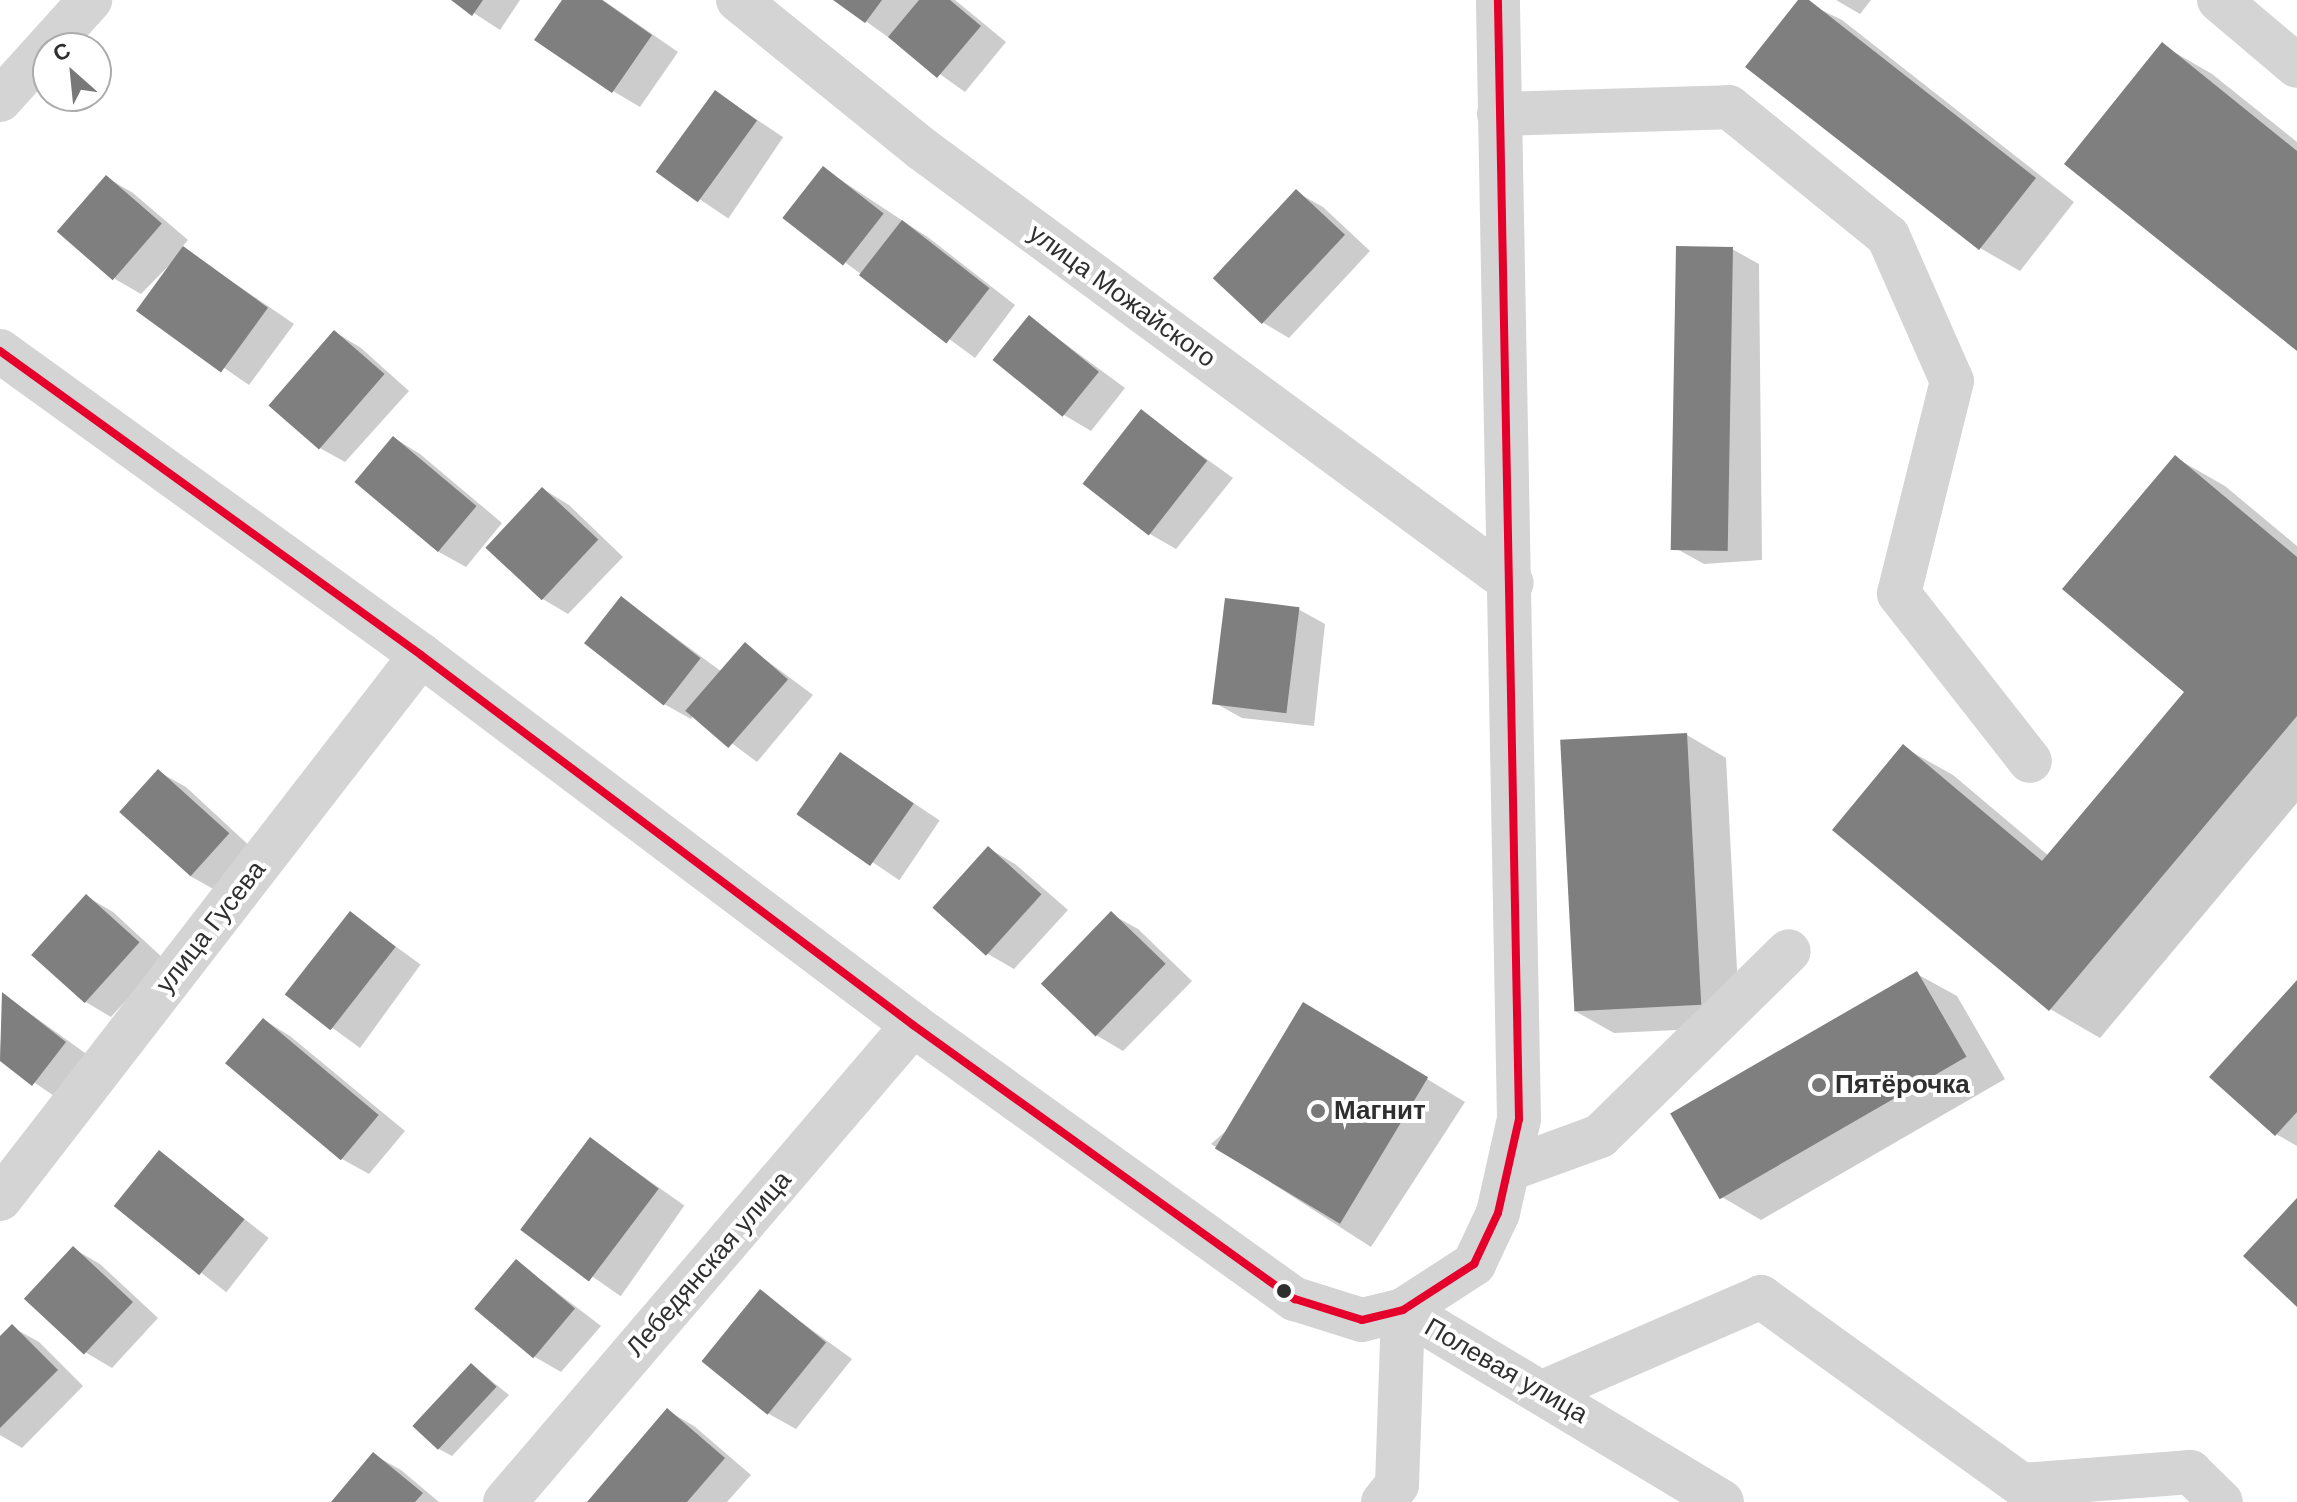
<!DOCTYPE html>
<html>
<head>
<meta charset="utf-8">
<style>
  body { margin:0 }
  #map { position:relative; width:2297px; height:1502px; overflow:hidden; background:#fff; font-family:Arial,sans-serif }
  div>[style] { position:absolute }
  .shadow>* { inset:0; background:#0003; transform-origin:0 0 }
  .building>* { inset:0; background:#7f7f7f; transform-origin:0 0 }
  .minor>* { height:44px; margin:-22px; padding:0 22px; transform-origin:22px; border-radius:22px; background:#d4d4d4 }
  .bus-1>* { height:8px; margin:-4px; padding:0 4px; transform-origin:4px; border-radius:4px; background:#e4002b }
  .dots>* { width:22px; height:22px; translate:-50% -50%; box-sizing:border-box; border:4px solid #fff; border-radius:50% }
  span { translate:-50% -50%; white-space:nowrap; text-align:center; line-height:1.15; -webkit-text-stroke:8px #fff; paint-order:stroke }
  .street-label { font-size:26px; color:#2f2f2f }
  .poi-label { font-size:26px; color:#2f2f2f; font-weight:700 }
  .left { translate:0 -50%; text-align:left }
  .north { position:absolute; left:32px; top:32px; width:80px; height:80px; box-sizing:border-box; background:#fff; border:2px solid #acacac; border-radius:50%; rotate:333deg; font-size:22px; font-weight:700; line-height:32px; text-align:center; color:#2f2f2f }
  .north::after { content:''; display:block; margin:auto; width:28px; height:36px; background:#787878; clip-path:polygon(50% 0,100% 100%,50% 72%,0 100%) }
</style>
</head>
<body>
<div id="map">
  <div class="shadow">
    <i style="clip-path:polygon(454px 0,520px 0,500px 30px)"></i>
    <i style="clip-path:polygon(565px 0,603px 0,678px 52px,640px 107px,613px 91px)"></i>
    <i style="clip-path:polygon(836px 0,955px 0,1006px 42px,965px 92px)"></i>
    <i style="clip-path:polygon(1801px 0,1842px 20px,2074px 202px,2020px 271px,1980px 248px,1748px 67px)"></i>
    <i style="clip-path:polygon(1836px 0,1871px 0,1860px 14px)"></i>
    <i style="clip-path:polygon(2162px 45px,2212px 74px,2297px 142px,2297px 348px)"></i>
    <i style="left:716px;top:92px;width:81px;height:98px;rotate:34deg"></i>
    <i style="clip-path:polygon(824px 169px,929px 238px,1015px 305px,975px 358px,846px 263px)"></i>
    <i style="clip-path:polygon(106px 177px,133px 193px,188px 240px,182px 247px,294px 324px,249px 385px,140px 310px,181px 253px,141px 294px,115px 279px)"></i>
    <i style="clip-path:polygon(1296px 192px,1323px 207px,1370px 251px,1289px 338px,1262px 322px)"></i>
    <i style="clip-path:polygon(1732px 249px,1759px 264px,1762px 560px,1704px 564px,1677px 549px)"></i>
    <i style="clip-path:polygon(1030px 318px,1125px 388px,1091px 431px,1064px 415px)"></i>
    <i style="clip-path:polygon(335px 332px,361px 348px,409px 391px,345px 462px,318px 447px)"></i>
    <i style="clip-path:polygon(1141px 412px,1233px 478px,1176px 549px,1150px 534px)"></i>
    <i style="clip-path:polygon(394px 438px,420px 454px,502px 523px,466px 567px,439px 552px)"></i>
    <i style="clip-path:polygon(2176px 458px,2225px 486px,2297px 546px,2297px 803px,2100px 1038px,2050px 1009px,1903px 747px,1953px 775px,2049px 856px,2187px 691px)"></i>
    <i style="clip-path:polygon(543px 489px,569px 505px,623px 557px,568px 614px,541px 598px)"></i>
    <i style="clip-path:polygon(622px 598px,722px 672px,746px 645px,813px 695px,757px 762px,694px 715px,691px 719px,664px 704px)"></i>
    <i style="clip-path:polygon(1298px 609px,1325px 624px,1314px 726px,1242px 718px,1215px 703px)"></i>
    <i style="clip-path:polygon(1687px 735px,1726px 758px,1740px 1027px,1614px 1033px,1575px 1011px)"></i>
    <i style="left:841px;top:754px;width:119px;height:72px;rotate:34deg"></i>
    <i style="clip-path:polygon(159px 772px,186px 787px,254px 850px,217px 891px,190px 876px)"></i>
    <i style="clip-path:polygon(988px 848px,1015px 864px,1068px 910px,1014px 969px,988px 954px,935px 907px)"></i>
    <i style="clip-path:polygon(86px 896px,113px 912px,164px 959px,111px 1017px,84px 1001px)"></i>
    <i style="left:351px;top:914px;width:86px;height:103px;rotate:36deg"></i>
    <i style="clip-path:polygon(1111px 914px,1138px 929px,1192px 981px,1123px 1051px,1096px 1035px)"></i>
    <i style="clip-path:polygon(1917px 974px,1957px 996px,2005px 1079px,1761px 1220px,1722px 1197px)"></i>
    <i style="clip-path:polygon(2297px 983px,2297px 1146px,2276px 1134px)"></i>
    <i style="clip-path:polygon(3px 994px,92px 1058px,60px 1100px,0 1059px)"></i>
    <i style="clip-path:polygon(264px 1020px,290px 1036px,405px 1131px,369px 1174px,342px 1159px)"></i>
    <i style="clip-path:polygon(1343px 1028px,1465px 1102px,1371px 1247px,1211px 1144px)"></i>
    <i style="left:591px;top:1140px;width:114px;height:111px;rotate:35deg"></i>
    <i style="left:160px;top:1153px;width:138px;height:69px;rotate:38deg"></i>
    <i style="clip-path:polygon(74px 1249px,100px 1264px,158px 1318px,112px 1368px,85px 1352px)"></i>
    <i style="clip-path:polygon(516px 1261px,601px 1326px,561px 1372px,535px 1357px)"></i>
    <i style="clip-path:polygon(760px 1292px,852px 1359px,796px 1429px,769px 1414px)"></i>
    <i style="clip-path:polygon(12px 1327px,39px 1342px,83px 1386px,22px 1448px,0 1435px,0 1338px)"></i>
    <i style="clip-path:polygon(472px 1365px,509px 1395px,452px 1456px,439px 1449px)"></i>
    <i style="clip-path:polygon(668px 1411px,694px 1426px,751px 1475px,727px 1502px,590px 1502px)"></i>
    <i style="clip-path:polygon(374px 1455px,401px 1470px,439px 1502px,333px 1502px)"></i>
  </div>
  <div class="building">
    <i style="clip-path:polygon(451px 0,483px 0,472px 16px)"></i>
    <i style="clip-path:polygon(562px 0,602px 0,652px 35px,612px 93px,534px 40px)"></i>
    <i style="clip-path:polygon(833px 0,882px 0,865px 23px)"></i>
    <i style="clip-path:polygon(919px 0,950px 0,981px 26px,937px 78px,888px 37px)"></i>
    <i style="clip-path:polygon(1798px 0,1809px 0,2036px 178px,1979px 250px,1745px 67px)"></i>
    <i style="clip-path:polygon(2162px 42px,2297px 151px,2297px 351px,2064px 164px)"></i>
    <i style="left:715px;top:90px;width:52px;height:101px;rotate:36deg"></i>
    <i style="left:823px;top:166px;width:77px;height:66px;rotate:38deg"></i>
    <i style="left:106px;top:175px;width:74px;height:75px;rotate:41deg"></i>
    <i style="left:1296px;top:189px;width:67px;height:122px;rotate:43deg"></i>
    <i style="left:902px;top:220px;width:111px;height:70px;rotate:38deg"></i>
    <i style="left:183px;top:246px;width:105px;height:80px;rotate:36deg"></i>
    <i style="left:1676px;top:246px;width:57px;height:304px;rotate:1deg"></i>
    <i style="left:1029px;top:315px;width:90px;height:58px;rotate:39deg"></i>
    <i style="left:334px;top:330px;width:67px;height:100px;rotate:41deg"></i>
    <i style="left:1141px;top:409px;width:84px;height:95px;rotate:38deg"></i>
    <i style="left:393px;top:436px;width:109px;height:60px;rotate:40deg"></i>
    <i style="clip-path:polygon(2175px 455px,2297px 557px,2297px 716px,2049px 1011px,1832px 830px,1903px 744px,2042px 861px,2184px 692px,2062px 589px)"></i>
    <i style="left:542px;top:487px;width:77px;height:83px;rotate:43deg"></i>
    <i style="left:621px;top:596px;width:101px;height:60px;rotate:38deg"></i>
    <i style="left:1225px;top:598px;width:75px;height:107px;rotate:7deg"></i>
    <i style="left:745px;top:642px;width:57px;height:91px;rotate:41deg"></i>
    <i style="left:1687px;top:733px;width:272px;height:127px;rotate:87deg"></i>
    <i style="left:840px;top:752px;width:90px;height:76px;rotate:35deg"></i>
    <i style="left:158px;top:769px;width:96px;height:58px;rotate:42deg"></i>
    <i style="left:988px;top:846px;width:72px;height:83px;rotate:42deg"></i>
    <i style="left:86px;top:894px;width:72px;height:82px;rotate:42deg"></i>
    <i style="left:350px;top:911px;width:58px;height:106px;rotate:38deg"></i>
    <i style="left:1111px;top:911px;width:76px;height:101px;rotate:44deg"></i>
    <i style="left:1917px;top:971px;width:99px;height:285px;rotate:60deg"></i>
    <i style="clip-path:polygon(2297px 980px,2297px 1112px,2275px 1136px,2209px 1077px)"></i>
    <i style="clip-path:polygon(2px 992px,66px 1042px,32px 1086px,0 1061px)"></i>
    <i style="left:1303px;top:1002px;width:146px;height:171px;rotate:31deg"></i>
    <i style="left:263px;top:1018px;width:151px;height:59px;rotate:40deg"></i>
    <i style="left:590px;top:1137px;width:86px;height:116px;rotate:37deg"></i>
    <i style="left:159px;top:1150px;width:110px;height:72px;rotate:39deg"></i>
    <i style="clip-path:polygon(2297px 1198px,2297px 1307px,2243px 1256px)"></i>
    <i style="left:73px;top:1246px;width:82px;height:72px;rotate:43deg"></i>
    <i style="left:516px;top:1259px;width:77px;height:65px;rotate:40deg"></i>
    <i style="left:760px;top:1289px;width:85px;height:93px;rotate:39deg"></i>
    <i style="clip-path:polygon(12px 1324px,58px 1370px,0 1428px,0 1336px)"></i>
    <i style="left:471px;top:1363px;width:35px;height:86px;rotate:43deg"></i>
    <i style="clip-path:polygon(667px 1408px,725px 1458px,687px 1502px,587px 1502px)"></i>
    <i style="clip-path:polygon(373px 1452px,423px 1493px,415px 1502px,331px 1502px)"></i>
  </div>
  <div class="minor">
    <i style="left:738px;top:0;width:237px;rotate:39deg"></i>
    <i style="left:922px;top:149px;width:732px;rotate:36.34deg"></i>
    <i style="left:2219px;top:0;width:102px;rotate:40.2deg"></i>
    <i style="left:0;top:100px;width:135px;rotate:-48deg"></i>
    <i style="left:1499px;top:114px;width:230px;rotate:-1.7deg"></i>
    <i style="left:1729px;top:107px;width:205px;rotate:39.1deg"></i>
    <i style="left:1888px;top:236px;width:158px;rotate:66.2deg"></i>
    <i style="left:1952px;top:381px;width:219px;rotate:104deg"></i>
    <i style="left:1899px;top:594px;width:212px;rotate:51.9deg"></i>
    <i style="left:0;top:351px;width:519px;rotate:35.83deg"></i>
    <i style="left:421px;top:655px;width:616px;rotate:36.94deg"></i>
    <i style="left:913px;top:1025px;width:470px;rotate:35.7deg"></i>
    <i style="left:1295px;top:1299px;width:70px;rotate:17.4deg"></i>
    <i style="left:1362px;top:1320px;width:42px;rotate:-13.7deg"></i>
    <i style="left:1403px;top:1310px;width:85px;rotate:-32.9deg"></i>
    <i style="left:1474px;top:1264px;width:56px;rotate:-64.8deg"></i>
    <i style="left:1498px;top:1213px;width:96px;rotate:-77.4deg"></i>
    <i style="left:1519px;top:1119px;width:1119px;rotate:-91.08deg"></i>
    <i style="left:1510px;top:1169px;width:96px;rotate:-20.1deg"></i>
    <i style="left:1600px;top:1136px;width:264px;rotate:-44.4deg"></i>
    <i style="left:0;top:1199px;width:688px;rotate:-52.26deg"></i>
    <i style="left:1403px;top:1310px;width:372px;rotate:31deg"></i>
    <i style="left:1543px;top:1392px;width:238px;rotate:-23.5deg"></i>
    <i style="left:1761px;top:1297px;width:322px;rotate:35.8deg"></i>
    <i style="left:2022px;top:1485px;width:169px;rotate:-4.4deg"></i>
    <i style="left:2190px;top:1472px;width:43px;rotate:44.1deg"></i>
    <i style="left:505px;top:1502px;width:628px;rotate:-49.46deg"></i>
    <i style="left:1383px;top:1502px;width:22px;rotate:-51deg"></i>
    <i style="left:1397px;top:1485px;width:175px;rotate:-88deg"></i>
  </div>
  <div class="bus-1">
    <i style="left:0;top:351px;width:519px;rotate:35.83deg"></i>
    <i style="left:421px;top:655px;width:616px;rotate:36.94deg"></i>
    <i style="left:913px;top:1025px;width:470px;rotate:35.7deg"></i>
    <i style="left:1295px;top:1299px;width:70px;rotate:17.4deg"></i>
    <i style="left:1362px;top:1320px;width:42px;rotate:-13.7deg"></i>
    <i style="left:1403px;top:1310px;width:85px;rotate:-32.9deg"></i>
    <i style="left:1474px;top:1264px;width:56px;rotate:-64.8deg"></i>
    <i style="left:1498px;top:1213px;width:96px;rotate:-77.4deg"></i>
    <i style="left:1519px;top:1119px;width:1119px;rotate:-91.08deg"></i>
  </div>
  <div class="dots">
    <i style="left:1819px;top:1085px;background:#787878"></i>
    <i style="left:1318px;top:1111px;background:#787878"></i>
    <i style="left:1284px;top:1291px;background:#2f2f2f"></i>
  </div>
  <div class="street-label">
    <span style="left:1122px;top:296px;rotate:36deg">улица Можайского</span>
    <span style="left:211px;top:927px;rotate:-52deg">улица Гусева</span>
    <span style="left:709px;top:1264px;rotate:-49deg">Лебедянская улица</span>
    <span style="left:1506px;top:1371px;rotate:30deg">Полевая улица</span>
  </div>
  <div class="poi-label">
    <span class="left" style="left:1835px;top:1085px">Пятёрочка</span>
    <span class="left" style="left:1334px;top:1111px">Магнит</span>
  </div>
  <div class="north">С</div>
</div>
</body>
</html>
